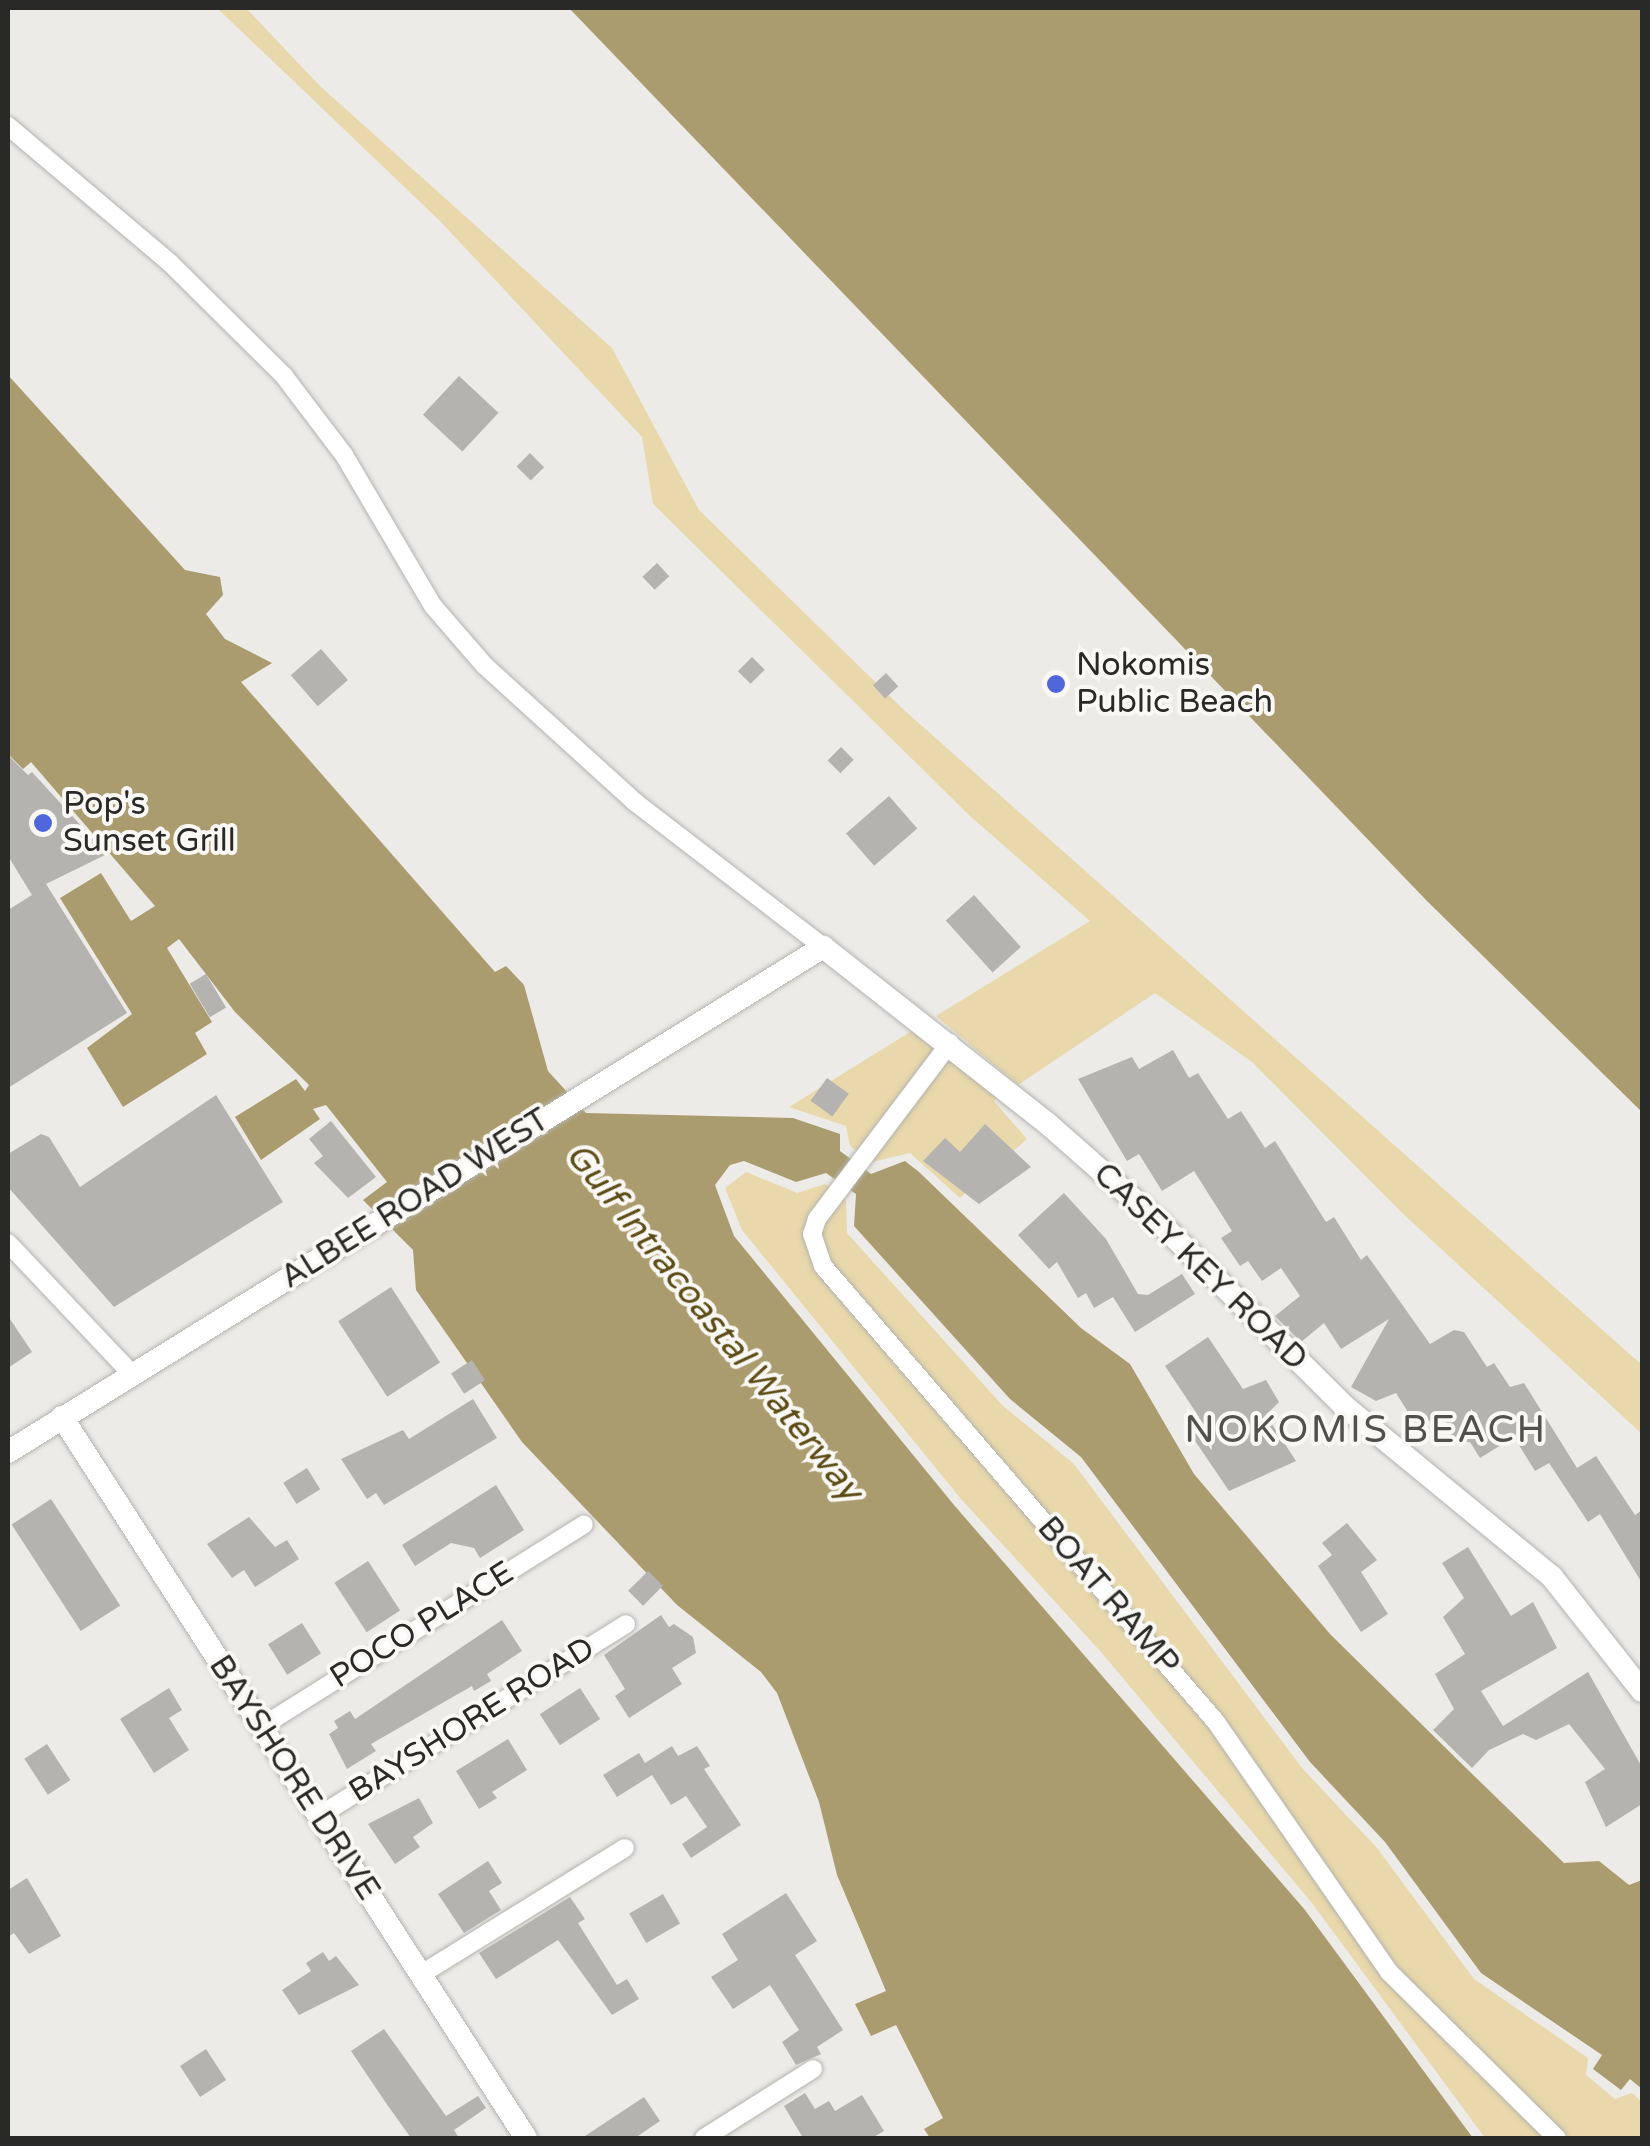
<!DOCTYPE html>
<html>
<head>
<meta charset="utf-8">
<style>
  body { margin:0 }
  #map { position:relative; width:1650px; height:2146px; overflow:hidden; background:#edebe7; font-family:"Varela Round",sans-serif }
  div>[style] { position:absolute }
  .green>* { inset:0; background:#e8d8ab }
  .water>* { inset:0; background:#ab9c6f }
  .building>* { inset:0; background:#b5b3af; transform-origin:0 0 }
  .roads { filter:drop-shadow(0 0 2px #b4b3ae) drop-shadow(0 0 2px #b4b3ae) }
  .street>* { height:18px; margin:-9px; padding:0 9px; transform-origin:9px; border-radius:9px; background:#fff }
  .secondary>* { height:22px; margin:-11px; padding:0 11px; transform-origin:11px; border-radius:11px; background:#fff }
  .dots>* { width:28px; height:28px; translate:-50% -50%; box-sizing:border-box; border:5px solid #faf8f4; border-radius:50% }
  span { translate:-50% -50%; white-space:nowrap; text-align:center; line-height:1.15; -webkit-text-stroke:8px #faf8f4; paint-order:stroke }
  .poi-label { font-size:32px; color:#292927 }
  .left { translate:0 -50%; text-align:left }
  .street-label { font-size:32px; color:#292927 }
  .water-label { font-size:35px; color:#5d4c15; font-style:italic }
  .quarter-label { font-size:38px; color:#51504c; letter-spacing:2.5px }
  .frame { position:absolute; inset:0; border:10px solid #292927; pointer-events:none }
</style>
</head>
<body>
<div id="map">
  <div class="green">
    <i style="clip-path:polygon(217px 8px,246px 8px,320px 86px,612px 348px,699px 510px,904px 710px,1642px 1365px,1642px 1434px,1400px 1211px,1252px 1062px,1155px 993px,1018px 1085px,936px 1016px,1090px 921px,970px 816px,653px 504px,642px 437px,440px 221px)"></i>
    <i style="clip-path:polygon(915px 1029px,998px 1098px,994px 1101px,1027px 1139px,960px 1198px,910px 1153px,872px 1162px,850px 1146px,846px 1126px,789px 1107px)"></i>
    <i style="clip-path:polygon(746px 1172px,797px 1193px,825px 1184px,846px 1199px,847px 1233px,1003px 1406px,1074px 1464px,1302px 1768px,1377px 1848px,1474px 1979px,1588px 2058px,1586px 2075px,1615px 2099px,1632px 2093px,1642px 2102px,1642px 2138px,1485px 2138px,1312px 1903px,1101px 1652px,961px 1499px,742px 1230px,725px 1188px)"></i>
  </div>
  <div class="water">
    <i style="clip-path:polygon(569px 8px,1642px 8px,1642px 1112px,1427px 901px)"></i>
    <i style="clip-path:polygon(8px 375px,185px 570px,220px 577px,223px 595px,206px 614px,225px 639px,272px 663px,241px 682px,495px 972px,506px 966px,524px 985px,548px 1071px,586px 1113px,793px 1118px,840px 1134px,840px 1151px,871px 1174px,905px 1161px,919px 1172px,1081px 1328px,1130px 1364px,1194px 1474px,1330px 1634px,1466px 1768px,1564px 1863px,1599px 1861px,1629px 1885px,1642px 1880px,1642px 2089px,1630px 2079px,1621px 2090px,1593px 2069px,1602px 2055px,1481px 1973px,1385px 1842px,1310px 1762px,1081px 1457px,1010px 1399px,854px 1226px,856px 1194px,826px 1173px,796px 1182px,744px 1161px,730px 1165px,715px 1185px,734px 1236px,954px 1505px,1305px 1910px,1473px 2138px,930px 2138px,924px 2129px,943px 2118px,896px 2025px,871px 2036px,855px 2004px,886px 1991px,837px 1875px,819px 1802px,777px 1693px,761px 1672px,677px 1605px,522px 1442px,416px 1290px,413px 1250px,363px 1200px,387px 1182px,326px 1105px,313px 1109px,320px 1119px,261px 1160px,235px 1117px,296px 1079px,305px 1091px,309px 1085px,235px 1012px,179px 939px,167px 948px,212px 1022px,195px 1033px,207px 1054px,123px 1107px,87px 1048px,132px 1014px,60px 898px,101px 873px,131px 921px,155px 906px,31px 762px,23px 769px,8px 754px)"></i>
  </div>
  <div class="building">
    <i style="left:459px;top:376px;width:54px;height:53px;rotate:43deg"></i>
    <i style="left:530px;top:453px;width:20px;height:19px;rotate:45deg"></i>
    <i style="left:657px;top:563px;width:18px;height:20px;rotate:47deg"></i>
    <i style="left:321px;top:649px;width:41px;height:40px;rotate:49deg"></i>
    <i style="left:752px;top:657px;width:18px;height:20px;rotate:45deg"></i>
    <i style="left:886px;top:673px;width:18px;height:18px;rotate:47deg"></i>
    <i style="left:841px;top:747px;width:18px;height:19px;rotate:45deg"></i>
    <i style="clip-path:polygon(8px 755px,28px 775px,32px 772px,107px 854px,46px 884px,127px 1013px,8px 1088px,8px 910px,32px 895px,8px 856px)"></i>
    <i style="left:889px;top:796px;width:43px;height:57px;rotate:49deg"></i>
    <i style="left:974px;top:895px;width:70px;height:38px;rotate:48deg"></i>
    <i style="left:206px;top:974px;width:39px;height:19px;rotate:59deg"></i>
    <i style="clip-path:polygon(1173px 1050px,1189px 1078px,1198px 1073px,1228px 1119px,1241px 1111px,1265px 1148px,1275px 1141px,1326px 1222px,1334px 1217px,1361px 1260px,1367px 1255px,1430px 1344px,1454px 1330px,1464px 1332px,1487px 1367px,1494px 1363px,1510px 1387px,1524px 1383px,1577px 1468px,1596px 1456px,1635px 1515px,1642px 1510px,1642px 1583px,1600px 1514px,1588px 1522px,1549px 1463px,1535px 1471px,1514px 1437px,1480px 1458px,1470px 1442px,1454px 1443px,1442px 1413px,1418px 1428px,1396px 1393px,1376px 1401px,1351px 1387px,1389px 1319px,1341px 1349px,1324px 1323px,1301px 1342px,1275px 1316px,1300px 1296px,1281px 1268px,1262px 1281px,1248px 1261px,1240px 1266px,1221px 1238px,1232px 1231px,1194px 1171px,1162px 1191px,1139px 1154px,1127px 1161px,1078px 1079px,1132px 1057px,1139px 1069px)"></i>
    <i style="left:827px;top:1078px;width:27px;height:28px;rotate:36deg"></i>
    <i style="clip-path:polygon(216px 1095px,283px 1202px,114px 1307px,8px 1187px,8px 1154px,41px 1134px,49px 1137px,80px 1187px)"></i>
    <i style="clip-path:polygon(331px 1121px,376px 1177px,348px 1198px,314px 1163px,323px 1156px,309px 1139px)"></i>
    <i style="clip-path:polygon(985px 1124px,1031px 1167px,979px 1204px,923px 1161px,945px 1138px,960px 1152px)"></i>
    <i style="clip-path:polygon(1064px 1193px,1106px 1239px,1138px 1294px,1148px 1295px,1182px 1274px,1195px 1294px,1135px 1332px,1113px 1297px,1094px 1308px,1086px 1293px,1078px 1298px,1057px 1262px,1049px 1269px,1018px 1235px)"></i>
    <i style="left:391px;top:1287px;width:90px;height:63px;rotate:57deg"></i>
    <i style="clip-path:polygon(8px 1316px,32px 1352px,8px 1368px)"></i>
    <i style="clip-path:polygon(1208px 1337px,1243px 1389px,1266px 1380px,1279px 1402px,1266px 1415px,1296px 1461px,1229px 1491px,1185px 1426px,1199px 1417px,1165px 1366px)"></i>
    <i style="left:472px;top:1360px;width:24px;height:25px;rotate:57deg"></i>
    <i style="clip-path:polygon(473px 1399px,497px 1438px,384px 1505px,376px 1493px,367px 1499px,341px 1459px,403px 1430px,409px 1439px)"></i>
    <i style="left:307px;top:1468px;width:25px;height:28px;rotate:58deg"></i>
    <i style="clip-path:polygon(496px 1485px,524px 1530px,480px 1558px,474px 1548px,451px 1543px,415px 1566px,402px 1545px)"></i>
    <i style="left:51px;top:1499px;width:127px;height:47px;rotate:57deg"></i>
    <i style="clip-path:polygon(249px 1517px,275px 1547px,287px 1540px,299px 1559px,255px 1587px,244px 1570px,232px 1578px,207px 1544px)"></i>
    <i style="clip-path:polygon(1347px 1523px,1377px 1560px,1361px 1572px,1388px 1614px,1361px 1632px,1318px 1566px,1332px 1555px,1322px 1543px)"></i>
    <i style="clip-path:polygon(1468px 1547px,1511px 1616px,1533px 1602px,1557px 1648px,1481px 1691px,1503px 1726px,1588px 1672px,1642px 1767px,1642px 1804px,1606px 1827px,1585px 1782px,1605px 1769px,1569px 1724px,1536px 1740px,1523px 1734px,1489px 1750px,1472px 1768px,1433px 1730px,1454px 1709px,1435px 1674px,1465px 1654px,1443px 1617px,1464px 1598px,1442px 1563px)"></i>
    <i style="left:368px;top:1561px;width:59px;height:40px;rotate:57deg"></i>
    <i style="left:648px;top:1571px;width:21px;height:28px;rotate:45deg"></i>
    <i style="clip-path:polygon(661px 1615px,669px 1627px,674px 1624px,693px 1637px,696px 1653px,672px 1668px,682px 1684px,629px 1718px,615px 1696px,625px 1689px,604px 1655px)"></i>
    <i style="clip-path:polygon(502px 1620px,522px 1651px,487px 1674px,491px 1681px,474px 1691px,472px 1686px,371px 1744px,376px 1751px,347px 1769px,329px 1734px,338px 1728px,334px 1721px,350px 1711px,355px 1719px)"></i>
    <i style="left:302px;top:1623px;width:36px;height:40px;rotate:58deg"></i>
    <i style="clip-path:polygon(169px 1688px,182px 1710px,169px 1718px,189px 1750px,154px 1773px,120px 1719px)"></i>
    <i style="left:580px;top:1688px;width:37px;height:48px;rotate:57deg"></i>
    <i style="clip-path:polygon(508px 1739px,527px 1770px,492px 1792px,497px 1798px,479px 1809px,456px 1771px)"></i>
    <i style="left:47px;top:1744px;width:43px;height:27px;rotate:57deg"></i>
    <i style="clip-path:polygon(672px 1746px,678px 1756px,697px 1746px,710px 1766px,704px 1769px,741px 1825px,691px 1858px,682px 1844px,707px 1827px,686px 1796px,671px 1805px,652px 1775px,617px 1797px,603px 1775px,639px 1753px,645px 1763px)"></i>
    <i style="clip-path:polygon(419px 1798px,433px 1823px,413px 1837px,420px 1847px,395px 1864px,368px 1824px)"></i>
    <i style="clip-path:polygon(488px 1861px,502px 1883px,489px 1891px,501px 1910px,464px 1933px,438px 1894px)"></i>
    <i style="clip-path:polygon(27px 1878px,61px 1936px,29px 1954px,14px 1933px,8px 1937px,8px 1890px)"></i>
    <i style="clip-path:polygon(786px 1893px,817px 1941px,795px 1955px,843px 2030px,817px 2047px,821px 2054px,796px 2065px,782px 2042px,799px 2030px,770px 1985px,733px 2009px,711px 1977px,738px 1960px,722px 1934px)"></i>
    <i style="left:663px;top:1894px;width:34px;height:39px;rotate:60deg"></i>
    <i style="clip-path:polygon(570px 1897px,585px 1919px,578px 1923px,617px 1985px,627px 1979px,639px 1999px,612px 2015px,558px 1940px,496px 1979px,479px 1953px)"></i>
    <i style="clip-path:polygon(323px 1952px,329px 1961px,336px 1956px,359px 1985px,299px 2015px,282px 1990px,311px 1971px,306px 1963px)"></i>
    <i style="clip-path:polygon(384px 2029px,446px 2116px,478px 2096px,486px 2108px,454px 2130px,459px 2138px,411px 2138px,386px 2103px,351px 2051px)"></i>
    <i style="left:206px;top:2049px;width:37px;height:31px;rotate:57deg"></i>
    <i style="clip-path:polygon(805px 2093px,815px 2109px,829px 2101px,835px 2111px,862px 2095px,884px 2131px,872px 2138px,803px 2138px,784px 2106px)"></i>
    <i style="clip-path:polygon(644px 2097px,660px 2121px,635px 2138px,582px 2138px)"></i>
  </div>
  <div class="roads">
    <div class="street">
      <i style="left:8px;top:126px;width:212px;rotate:40.2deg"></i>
      <i style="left:170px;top:263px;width:161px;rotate:44.7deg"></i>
      <i style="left:284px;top:376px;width:99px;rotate:52.8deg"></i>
      <i style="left:344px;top:455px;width:175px;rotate:59.5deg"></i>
      <i style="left:433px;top:606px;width:79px;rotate:49.1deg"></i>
      <i style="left:485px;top:666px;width:202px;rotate:42.2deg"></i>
      <i style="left:635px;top:802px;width:237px;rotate:37.6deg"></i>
      <i style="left:950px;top:1043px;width:221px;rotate:127.1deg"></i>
      <i style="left:817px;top:1219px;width:16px;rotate:108deg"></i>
      <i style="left:812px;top:1234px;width:34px;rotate:71deg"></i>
      <i style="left:823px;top:1266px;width:602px;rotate:49.24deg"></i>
      <i style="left:1216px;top:1722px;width:305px;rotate:55.3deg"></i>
      <i style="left:1390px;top:1973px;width:235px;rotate:44.7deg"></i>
      <i style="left:8px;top:1243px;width:182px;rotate:46.6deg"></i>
      <i style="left:261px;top:1727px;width:381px;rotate:-32.1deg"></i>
      <i style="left:319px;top:1816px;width:362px;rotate:-32deg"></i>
      <i style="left:420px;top:1975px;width:241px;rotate:-31.8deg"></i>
      <i style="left:704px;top:2138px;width:129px;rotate:-32.3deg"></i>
    </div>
    <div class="secondary">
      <i style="left:62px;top:1417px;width:857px;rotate:57.24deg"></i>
      <i style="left:8px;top:1452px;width:959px;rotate:-31.78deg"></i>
      <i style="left:823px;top:947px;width:286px;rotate:38.2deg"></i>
      <i style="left:1048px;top:1124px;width:147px;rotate:41.4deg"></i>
      <i style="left:1158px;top:1221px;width:262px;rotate:44.8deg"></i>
      <i style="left:1344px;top:1406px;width:269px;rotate:39.4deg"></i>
      <i style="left:1552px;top:1577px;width:145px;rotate:51.7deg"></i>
    </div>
  </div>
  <div class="dots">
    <i style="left:1056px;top:684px;background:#5067dc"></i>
    <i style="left:43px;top:823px;background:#5067dc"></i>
  </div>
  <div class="poi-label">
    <span class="left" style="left:1076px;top:684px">Nokomis<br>Public Beach</span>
    <span class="left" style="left:63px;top:823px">Pop's<br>Sunset Grill</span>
  </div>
  <div class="street-label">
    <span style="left:415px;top:1199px;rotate:-32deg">ALBEE ROAD WEST</span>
    <span style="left:1200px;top:1267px;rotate:44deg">CASEY KEY ROAD</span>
    <span style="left:1108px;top:1596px;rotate:49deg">BOAT RAMP</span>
    <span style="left:422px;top:1625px;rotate:-32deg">POCO PLACE</span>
    <span style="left:472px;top:1720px;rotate:-32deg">BAYSHORE ROAD</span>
    <span style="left:294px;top:1778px;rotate:57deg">BAYSHORE DRIVE</span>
  </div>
  <div class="water-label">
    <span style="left:714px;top:1322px;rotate:51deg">Gulf Intracoastal Waterway</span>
  </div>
  <div class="quarter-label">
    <span style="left:1366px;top:1431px">NOKOMIS BEACH</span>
  </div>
  <div class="frame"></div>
</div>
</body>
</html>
